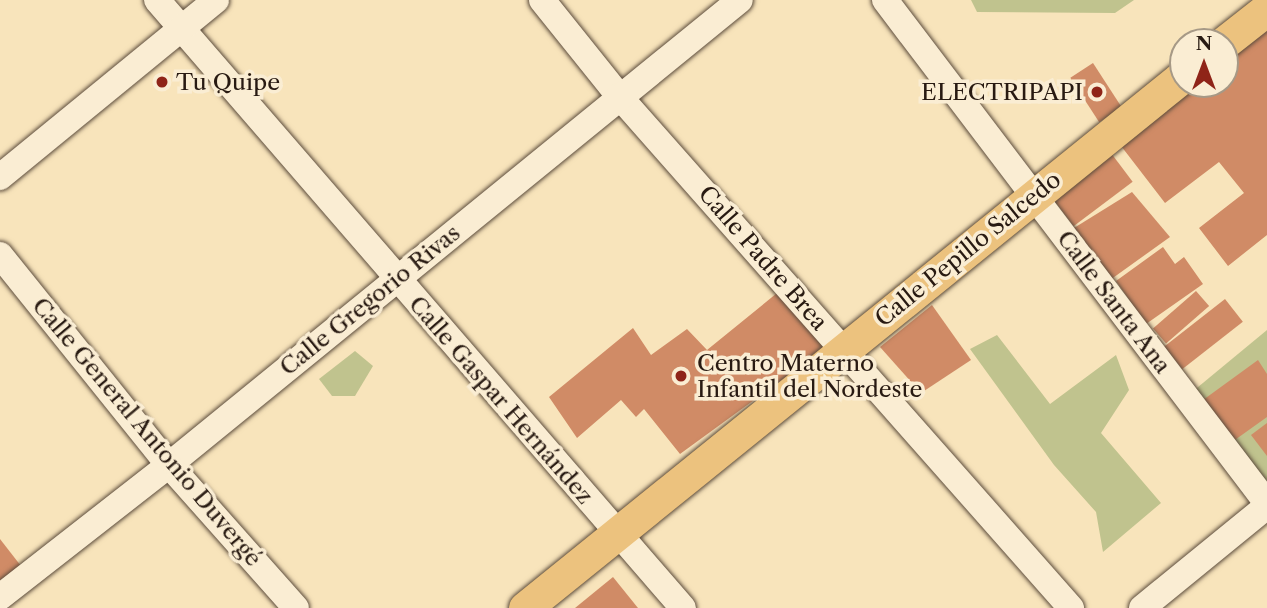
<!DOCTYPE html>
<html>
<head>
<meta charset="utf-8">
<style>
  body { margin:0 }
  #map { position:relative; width:1267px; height:608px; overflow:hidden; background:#f8e4bb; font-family:"Libre Caslon Text",serif }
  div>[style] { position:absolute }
  .green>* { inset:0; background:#c0c38e }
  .building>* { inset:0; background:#d08b66; transform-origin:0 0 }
  .roads { filter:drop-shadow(0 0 2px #5c4c3c) drop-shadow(0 0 2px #5c4c3c) }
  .minor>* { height:26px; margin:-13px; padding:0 13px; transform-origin:13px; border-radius:13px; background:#faedd3 }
  .major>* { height:33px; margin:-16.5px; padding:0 16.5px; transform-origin:16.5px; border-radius:16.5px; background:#ecc27e }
  .dots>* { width:19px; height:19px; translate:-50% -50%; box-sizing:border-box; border:4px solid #faedd3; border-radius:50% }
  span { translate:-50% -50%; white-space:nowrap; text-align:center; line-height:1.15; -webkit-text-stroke:7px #faedd3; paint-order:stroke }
  .poi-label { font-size:23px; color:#281a12 }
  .left { translate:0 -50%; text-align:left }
  .right { translate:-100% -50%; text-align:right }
  .street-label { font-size:23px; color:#281a12 }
  .north { position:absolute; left:1169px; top:28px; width:70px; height:70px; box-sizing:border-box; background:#faedd3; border:2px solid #a69986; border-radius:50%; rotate:0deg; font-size:19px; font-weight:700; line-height:28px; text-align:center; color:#281a12 }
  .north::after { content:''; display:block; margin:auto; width:24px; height:32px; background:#8f2418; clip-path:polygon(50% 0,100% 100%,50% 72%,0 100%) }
</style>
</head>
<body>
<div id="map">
  <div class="green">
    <i style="clip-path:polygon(971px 0,1134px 0,1115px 13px,977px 12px)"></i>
    <i style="clip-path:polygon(1267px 330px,1267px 486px,1192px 392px)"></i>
    <i style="clip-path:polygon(997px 335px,1050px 404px,1116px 355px,1129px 390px,1101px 433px,1161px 503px,1103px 552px,1096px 512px,1054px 465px,970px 349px)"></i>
    <i style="clip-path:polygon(355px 351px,373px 366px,355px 396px,332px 396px,319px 379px)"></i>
  </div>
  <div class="building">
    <i style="clip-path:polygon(1267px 29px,1267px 235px,1228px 266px,1199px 228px,1244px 193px,1219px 162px,1165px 203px,1118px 142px,1195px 84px,1225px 84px,1225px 61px)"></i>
    <i style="left:1093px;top:63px;width:53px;height:27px;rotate:57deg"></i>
    <i style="left:1111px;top:153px;width:36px;height:74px;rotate:53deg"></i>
    <i style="clip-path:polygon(1132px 192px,1170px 237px,1110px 280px,1074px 228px)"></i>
    <i style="clip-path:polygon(1163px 247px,1175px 264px,1184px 257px,1203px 284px,1146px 324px,1116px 281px)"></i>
    <i style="clip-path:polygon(782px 289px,827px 347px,680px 454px,644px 409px,636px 417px,621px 400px,577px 438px,549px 397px,633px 328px,651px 355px,687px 329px,707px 350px)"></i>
    <i style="left:1196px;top:291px;width:20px;height:57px;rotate:49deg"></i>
    <i style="left:1225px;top:299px;width:29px;height:77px;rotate:52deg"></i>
    <i style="clip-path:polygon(932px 305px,971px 360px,921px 393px,880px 347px)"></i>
    <i style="clip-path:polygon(1258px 360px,1267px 374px,1267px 417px,1232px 442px,1203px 400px)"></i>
    <i style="clip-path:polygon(1267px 423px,1267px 456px,1251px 435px)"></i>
    <i style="clip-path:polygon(0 539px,21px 566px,0 584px)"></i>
    <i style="clip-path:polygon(613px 577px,638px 608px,575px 608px)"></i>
  </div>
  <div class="roads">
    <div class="minor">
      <i style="left:157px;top:0;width:804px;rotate:49.14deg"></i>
      <i style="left:542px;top:0;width:123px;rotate:51.3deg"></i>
      <i style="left:619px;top:96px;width:683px;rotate:48.56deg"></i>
      <i style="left:885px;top:0;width:632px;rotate:52.79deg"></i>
      <i style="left:0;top:177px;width:279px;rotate:-39.3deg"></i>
      <i style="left:0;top:255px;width:270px;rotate:51.2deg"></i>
      <i style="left:169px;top:465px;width:191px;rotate:48.4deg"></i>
      <i style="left:0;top:597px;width:214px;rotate:-38deg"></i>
      <i style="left:169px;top:465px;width:736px;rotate:-39.16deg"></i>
      <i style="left:1142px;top:608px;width:161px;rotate:-39.2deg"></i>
    </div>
    <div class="major">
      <i style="left:1225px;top:42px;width:53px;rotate:-38.2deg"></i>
      <i style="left:525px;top:608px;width:846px;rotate:-38.96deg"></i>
    </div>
  </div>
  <div class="dots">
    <i style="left:162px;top:82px;background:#8f2418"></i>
    <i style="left:1097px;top:92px;background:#8f2418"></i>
    <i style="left:681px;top:376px;background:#8f2418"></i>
  </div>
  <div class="poi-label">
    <span class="left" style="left:176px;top:82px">Tu Quipe</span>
    <span class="right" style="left:1083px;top:92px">ELECTRIPAPI</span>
    <span class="left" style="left:697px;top:376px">Centro Materno<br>Infantil del Nordeste</span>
  </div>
  <div class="street-label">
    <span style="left:968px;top:249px;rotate:-39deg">Calle Pepillo Salcedo</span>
    <span style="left:763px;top:258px;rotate:49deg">Calle Padre Brea</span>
    <span style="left:370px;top:300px;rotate:-39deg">Calle Gregorio Rivas</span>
    <span style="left:1114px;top:302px;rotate:53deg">Calle Santa Ana</span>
    <span style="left:501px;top:400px;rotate:49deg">Calle Gaspar Hernández</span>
    <span style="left:147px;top:432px;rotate:50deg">Calle General Antonio Duvergé</span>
  </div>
  <div class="north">N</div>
</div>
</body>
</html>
